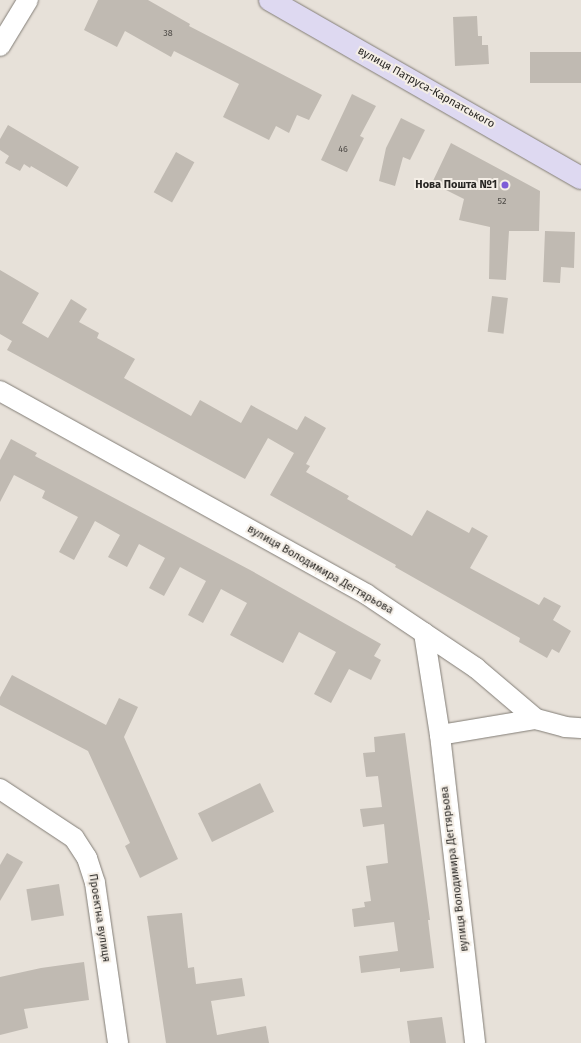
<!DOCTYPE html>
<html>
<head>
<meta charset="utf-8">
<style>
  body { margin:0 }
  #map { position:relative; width:581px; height:1043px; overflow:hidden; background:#e7e1d9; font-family:"Fira Sans",sans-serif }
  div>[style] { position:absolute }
  .building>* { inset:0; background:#c0bab2; transform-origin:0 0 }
  .roads { filter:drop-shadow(0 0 1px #827d76) drop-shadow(0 0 1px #827d76) }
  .minor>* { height:20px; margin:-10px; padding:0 10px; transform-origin:10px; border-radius:10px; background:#fff }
  .secondary>* { height:22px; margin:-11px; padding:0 11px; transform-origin:11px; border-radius:11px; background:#ded9f1 }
  .dots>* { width:11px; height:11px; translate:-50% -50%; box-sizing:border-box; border:2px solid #f4eee6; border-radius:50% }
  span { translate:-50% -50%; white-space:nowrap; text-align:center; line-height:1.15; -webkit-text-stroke:4px #f4eee6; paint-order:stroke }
  .number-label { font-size:9px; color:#4e4b47 }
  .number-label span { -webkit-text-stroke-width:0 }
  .street-label { font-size:11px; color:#282623 }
  .poi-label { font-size:11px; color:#282623; font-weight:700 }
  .right { translate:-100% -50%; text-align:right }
</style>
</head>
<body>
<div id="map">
  <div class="building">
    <i style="clip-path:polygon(98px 0,148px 0,190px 24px,189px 26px,322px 95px,309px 120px,297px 115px,289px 133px,276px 126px,269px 140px,223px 117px,239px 84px,174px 51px,171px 57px,125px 31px,117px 47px,84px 30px)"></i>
    <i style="clip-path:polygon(477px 16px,478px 36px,482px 36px,482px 45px,488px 45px,489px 64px,455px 66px,453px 17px)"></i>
    <i style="left:581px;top:52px;width:31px;height:51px;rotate:90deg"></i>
    <i style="clip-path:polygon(352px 94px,376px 106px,360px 136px,364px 138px,347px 172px,321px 160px)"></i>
    <i style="clip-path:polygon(401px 118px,425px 130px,410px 160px,403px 157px,395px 186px,379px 181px,386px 148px)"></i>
    <i style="clip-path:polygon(8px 125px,79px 167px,67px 187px,31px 166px,30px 168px,24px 164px,20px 171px,5px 163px,9px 156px,0 150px,0 139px)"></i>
    <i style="clip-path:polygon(451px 143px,540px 191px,539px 231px,509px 231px,506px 280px,489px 279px,490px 227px,459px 220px,464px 199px,432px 183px)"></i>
    <i style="left:176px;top:152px;width:21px;height:46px;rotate:29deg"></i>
    <i style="clip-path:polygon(545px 231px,575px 232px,574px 268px,561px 267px,560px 283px,543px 282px)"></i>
    <i style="clip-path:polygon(0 270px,39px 293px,22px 323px,48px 338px,71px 299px,87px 309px,79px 322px,99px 333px,97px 338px,135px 359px,124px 378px,191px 416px,200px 400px,241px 423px,251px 405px,297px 430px,305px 416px,326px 428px,306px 464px,310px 466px,306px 472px,349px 496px,347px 499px,412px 536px,427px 510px,469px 533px,472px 527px,488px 536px,470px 568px,539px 605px,544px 597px,561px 606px,553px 620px,571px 631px,559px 653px,552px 649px,547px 658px,519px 642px,520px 638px,395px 567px,396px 565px,270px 495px,294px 453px,268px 438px,245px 479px,7px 350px,12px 341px,0 334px)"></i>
    <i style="left:492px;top:296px;width:16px;height:36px;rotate:7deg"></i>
    <i style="clip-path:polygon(11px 439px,37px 453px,35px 456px,252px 571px,381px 644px,374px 656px,381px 660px,371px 680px,349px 669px,331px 703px,314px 694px,336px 652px,299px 632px,283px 663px,230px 635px,247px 603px,221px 589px,203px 623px,188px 615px,206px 581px,180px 567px,164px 596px,149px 588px,165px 558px,139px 544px,127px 567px,108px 557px,120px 535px,95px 521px,74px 560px,59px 552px,78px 517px,42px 498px,45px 491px,14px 475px,0 502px,0 460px)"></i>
    <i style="clip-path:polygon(12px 675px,106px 725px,119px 698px,138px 707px,124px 737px,178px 859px,140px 878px,125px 846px,130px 843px,88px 751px,0 705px,0 697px)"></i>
    <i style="clip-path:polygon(405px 733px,430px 920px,428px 920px,434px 968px,400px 972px,400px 968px,361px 973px,359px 956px,398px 951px,394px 922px,354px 927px,352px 909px,365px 907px,364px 902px,371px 901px,366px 866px,388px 863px,384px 824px,363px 827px,360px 809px,382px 807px,378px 776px,366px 777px,363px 753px,375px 752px,374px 737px)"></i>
    <i style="left:260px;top:783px;width:32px;height:69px;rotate:64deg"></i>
    <i style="clip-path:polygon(7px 853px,23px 862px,0 901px,0 865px)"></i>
    <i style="left:59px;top:884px;width:32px;height:33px;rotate:81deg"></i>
    <i style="clip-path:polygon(182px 913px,188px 968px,194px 967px,196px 984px,242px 978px,245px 996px,211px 1001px,217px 1035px,266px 1026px,269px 1043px,166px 1043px,147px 916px)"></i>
    <i style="clip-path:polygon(84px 962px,89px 1000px,24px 1009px,28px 1028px,0 1035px,0 977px,41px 968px)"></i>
    <i style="clip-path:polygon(442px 1017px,446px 1043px,410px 1043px,407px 1021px)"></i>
  </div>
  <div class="roads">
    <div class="minor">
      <i style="left:0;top:46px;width:54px;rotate:-58.7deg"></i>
      <i style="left:0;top:391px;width:419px;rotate:29deg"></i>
      <i style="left:366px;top:594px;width:70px;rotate:33.9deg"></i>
      <i style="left:424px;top:633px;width:103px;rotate:81.1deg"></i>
      <i style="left:440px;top:735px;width:310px;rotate:83.5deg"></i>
      <i style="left:424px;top:633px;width:63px;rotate:33.9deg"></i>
      <i style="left:476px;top:668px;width:79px;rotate:40.4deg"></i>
      <i style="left:536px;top:719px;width:30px;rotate:15deg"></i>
      <i style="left:565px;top:727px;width:16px;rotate:4deg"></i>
      <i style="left:440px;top:735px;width:97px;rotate:-9.5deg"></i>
      <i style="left:0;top:789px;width:89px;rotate:33.5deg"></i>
      <i style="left:74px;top:838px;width:24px;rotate:57deg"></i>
      <i style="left:87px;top:858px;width:26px;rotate:72deg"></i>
      <i style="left:95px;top:883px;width:162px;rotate:81.8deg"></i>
    </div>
    <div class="secondary">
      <i style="left:270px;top:0;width:358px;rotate:29.8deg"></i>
    </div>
  </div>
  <div class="dots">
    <i style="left:505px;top:185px;background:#7d5cd7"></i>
  </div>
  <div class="number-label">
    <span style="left:168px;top:33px">38</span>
    <span style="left:343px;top:149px">46</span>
    <span style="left:502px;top:201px">52</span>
  </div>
  <div class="street-label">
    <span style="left:426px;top:88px;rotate:29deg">вулиця Патруса-Карпатського</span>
    <span style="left:320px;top:570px;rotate:30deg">вулиця Володимира Дегтярьова</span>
    <span style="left:455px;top:869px;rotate:-97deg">вулиця Володимира Дегтярьова</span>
    <span style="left:99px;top:918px;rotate:81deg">Проектна вулиця</span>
  </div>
  <div class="poi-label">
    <span class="right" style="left:497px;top:185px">Нова Пошта №1</span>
  </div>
</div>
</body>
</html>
